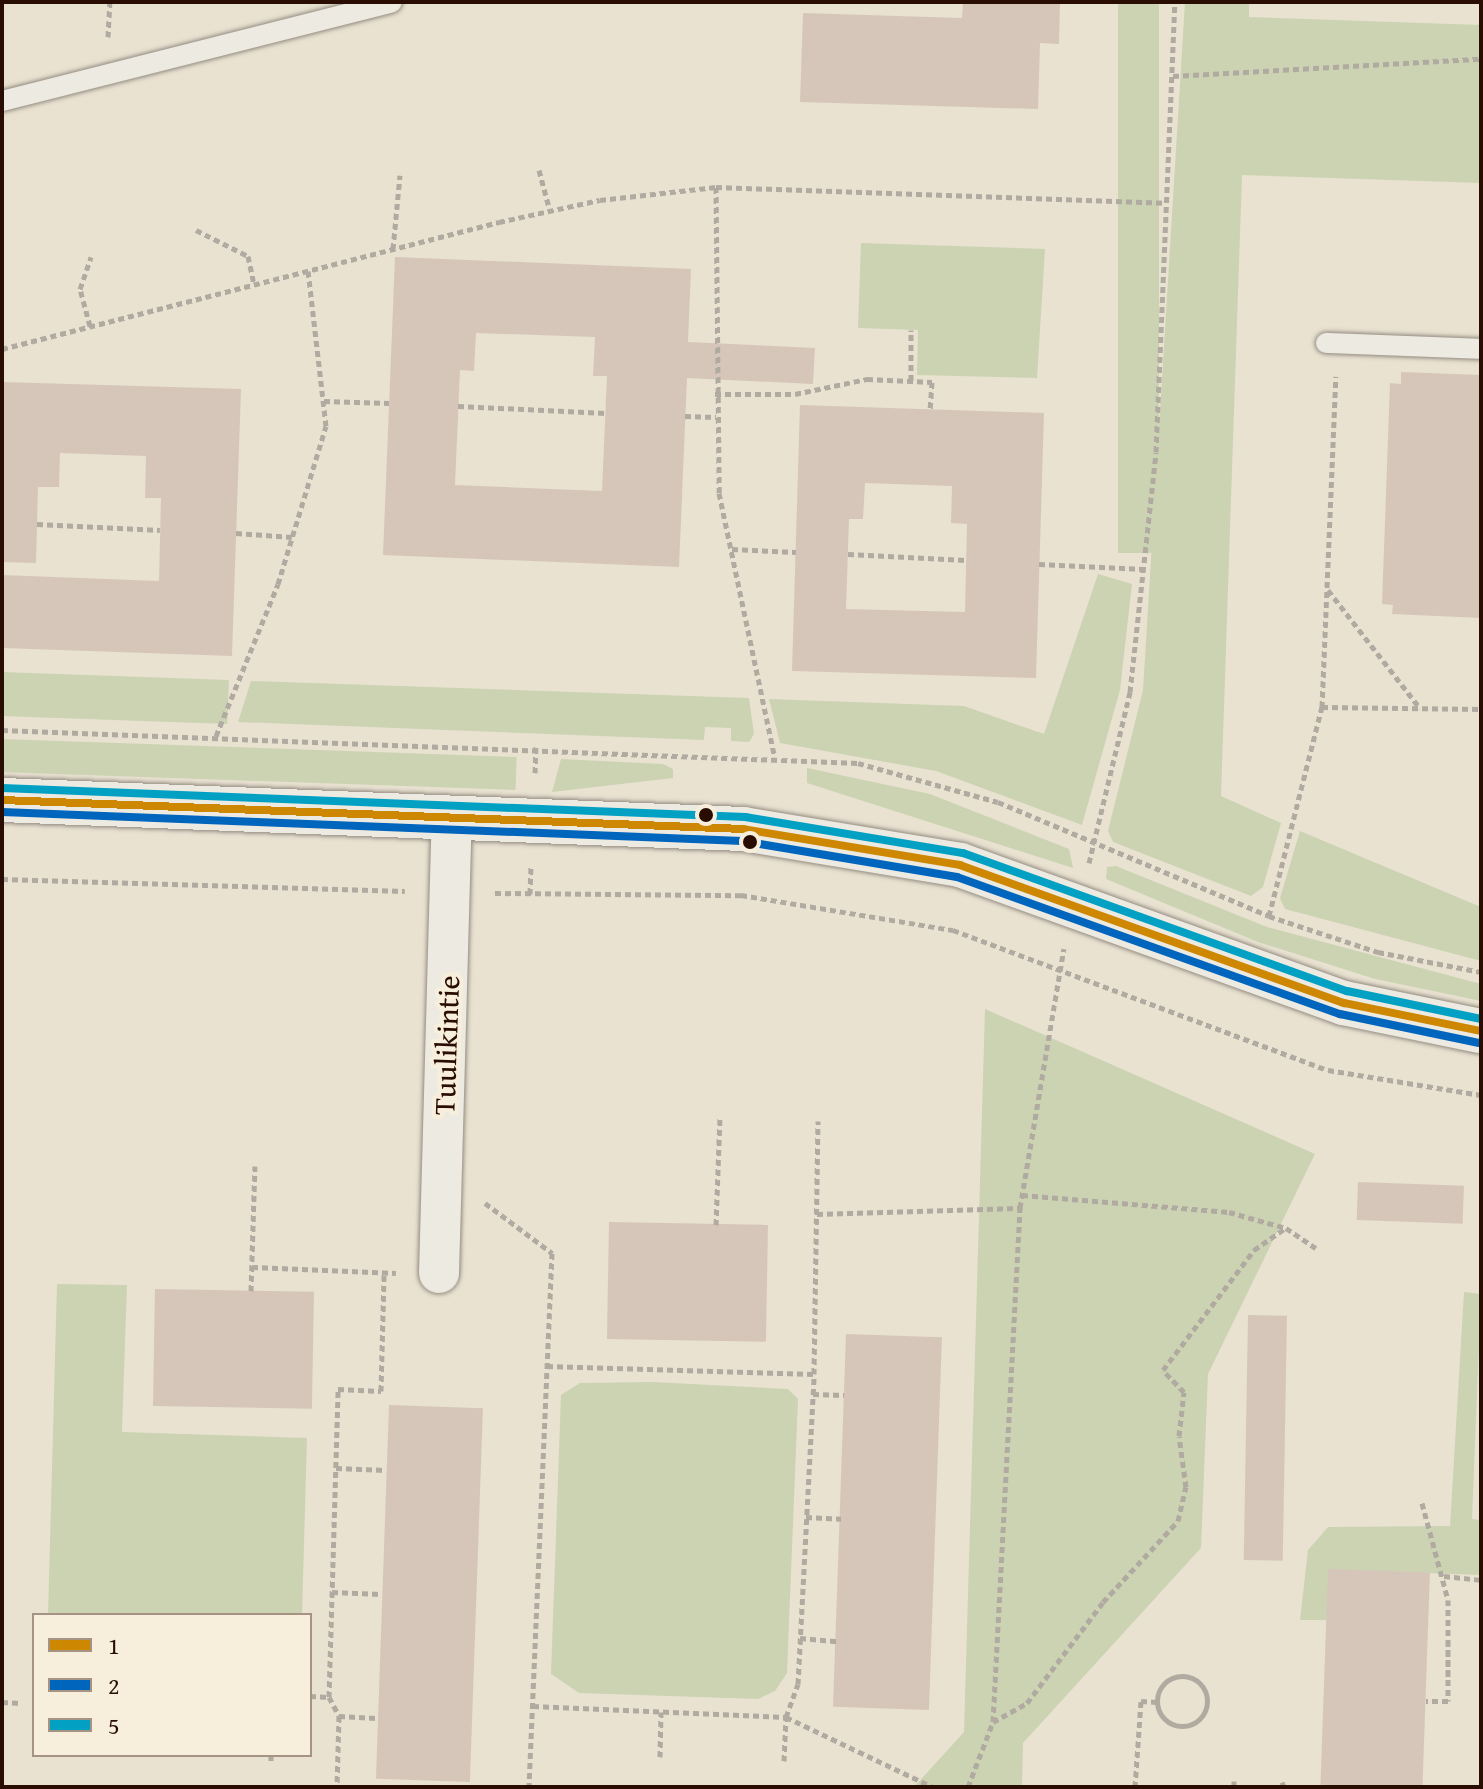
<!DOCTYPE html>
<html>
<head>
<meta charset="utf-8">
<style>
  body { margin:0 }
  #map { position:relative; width:1483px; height:1789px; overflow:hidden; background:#e9e2d1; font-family:"Gentium Book Plus",serif }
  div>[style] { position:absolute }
  .green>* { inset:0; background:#ccd3b3; transform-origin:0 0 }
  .building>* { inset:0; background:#d6c6ba; transform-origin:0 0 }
  .path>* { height:5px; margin-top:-2.5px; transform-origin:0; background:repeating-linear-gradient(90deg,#b0aaa1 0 6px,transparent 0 10px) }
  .path>.ring { margin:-2.5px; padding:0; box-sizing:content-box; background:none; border:5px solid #b0aaa1; border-radius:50% }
  .roads { filter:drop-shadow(0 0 2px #948c81) drop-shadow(0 0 2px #948c81) }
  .lane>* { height:20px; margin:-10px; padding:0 10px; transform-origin:10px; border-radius:10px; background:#edeae1 }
  .street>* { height:40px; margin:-20px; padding:0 20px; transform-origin:20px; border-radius:20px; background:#edeae1 }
  .secondary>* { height:44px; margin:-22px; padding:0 22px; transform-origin:22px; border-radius:22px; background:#edeae1 }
  .bus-1>* { height:8px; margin:-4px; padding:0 4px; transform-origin:4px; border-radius:4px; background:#ce8700 }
  .bus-2>* { height:8px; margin:-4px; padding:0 4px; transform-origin:4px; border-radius:4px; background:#0065bd }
  .bus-3>* { height:8px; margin:-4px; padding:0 4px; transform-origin:4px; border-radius:4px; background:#02a1c4 }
  .dots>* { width:22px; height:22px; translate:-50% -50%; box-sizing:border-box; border:4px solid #f7efdb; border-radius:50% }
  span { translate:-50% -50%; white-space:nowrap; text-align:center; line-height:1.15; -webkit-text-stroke:8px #f7efdb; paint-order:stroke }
  .street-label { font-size:30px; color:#290c02 }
  .frame { position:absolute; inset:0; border:4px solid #290c02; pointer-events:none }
  .legend { position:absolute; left:32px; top:1613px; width:280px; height:144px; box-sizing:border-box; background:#f7efdb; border:2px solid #a59484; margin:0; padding:10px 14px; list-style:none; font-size:24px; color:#290c02 }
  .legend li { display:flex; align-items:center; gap:16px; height:40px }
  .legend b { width:40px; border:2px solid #a59484 }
</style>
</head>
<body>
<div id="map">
  <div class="green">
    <i style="left:1118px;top:2px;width:41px;height:551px"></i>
    <i style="clip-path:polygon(1185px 2px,1249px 2px,1249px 17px,1481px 25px,1481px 183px,1242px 175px,1221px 796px,1281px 823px,1263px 887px,1251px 896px,1113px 842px,1108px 831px,1143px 690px)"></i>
    <i style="clip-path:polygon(861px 243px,1045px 249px,1037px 378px,917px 375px,918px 330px,858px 328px)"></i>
    <i style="clip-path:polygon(1098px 574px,1132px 584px,1120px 690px,1082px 825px,936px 771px,780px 743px,769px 699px,964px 706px,1044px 734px)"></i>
    <i style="left:2px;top:672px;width:227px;height:44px;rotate:2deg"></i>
    <i style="clip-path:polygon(251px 681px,749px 698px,754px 734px,749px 742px,731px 741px,731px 728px,705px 727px,704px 740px,238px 722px)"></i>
    <i style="left:2px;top:739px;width:515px;height:33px;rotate:2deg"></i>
    <i style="clip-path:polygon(561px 759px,663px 764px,673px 769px,673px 778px,552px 792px)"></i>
    <i style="clip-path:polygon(807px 768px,930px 794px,1069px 849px,1073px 868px,807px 783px)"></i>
    <i style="clip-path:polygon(1300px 831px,1481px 907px,1481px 961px,1285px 909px,1280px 898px)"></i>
    <i style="clip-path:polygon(1116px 866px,1267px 927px,1481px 984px,1481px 1001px,1375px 979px,1258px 942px,1106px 879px,1107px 867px)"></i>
    <i style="clip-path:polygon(985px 1009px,1315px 1154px,1208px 1374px,1201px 1548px,1023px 1743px,1022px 1787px,914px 1787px,964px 1732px)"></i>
    <i style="clip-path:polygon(57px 1284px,127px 1285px,122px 1432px,307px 1438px,302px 1615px,48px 1615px)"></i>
    <i style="clip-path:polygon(1464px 1292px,1481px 1294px,1472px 1519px,1481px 1520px,1481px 1575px,1337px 1570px,1326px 1620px,1300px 1620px,1308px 1550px,1328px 1527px,1450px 1526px)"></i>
    <i style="clip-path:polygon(653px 1382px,788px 1389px,798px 1399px,787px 1673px,775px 1691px,758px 1699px,579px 1693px,551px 1674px,561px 1395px,580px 1383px)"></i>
  </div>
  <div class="building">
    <i style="clip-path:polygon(963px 2px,1060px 2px,1059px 44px,1040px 43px,1038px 109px,800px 102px,803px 13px,962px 18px)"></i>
    <i style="clip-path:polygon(evenodd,395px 257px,691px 269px,688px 342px,815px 348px,813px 384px,687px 378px,679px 567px,383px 555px,395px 257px,476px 333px,595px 337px,593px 376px,607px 376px,602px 491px,455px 485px,460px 370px,474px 371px,476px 333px)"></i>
    <i style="clip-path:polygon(1401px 372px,1481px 375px,1481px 618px,1392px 614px,1393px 605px,1382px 604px,1390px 383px,1401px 384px)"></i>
    <i style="clip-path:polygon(2px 382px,241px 389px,232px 656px,2px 648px,2px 575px,159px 581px,161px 498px,145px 498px,146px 456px,60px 453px,59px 487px,38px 487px,36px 563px,2px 562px)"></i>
    <i style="clip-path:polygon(evenodd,800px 405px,1044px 413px,1036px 678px,792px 671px,800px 405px,865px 483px,952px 486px,951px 523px,967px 524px,965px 612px,846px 609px,849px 519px,863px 519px,865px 483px)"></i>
    <i style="left:1358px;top:1182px;width:106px;height:38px;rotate:2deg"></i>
    <i style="left:609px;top:1222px;width:159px;height:117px;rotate:1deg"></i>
    <i style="left:155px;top:1289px;width:159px;height:117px;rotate:1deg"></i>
    <i style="left:1248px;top:1315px;width:39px;height:245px;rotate:1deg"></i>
    <i style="left:846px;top:1334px;width:96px;height:373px;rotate:2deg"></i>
    <i style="left:389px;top:1405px;width:94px;height:374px;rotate:2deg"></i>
    <i style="left:1328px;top:1569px;width:102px;height:218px;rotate:2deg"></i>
  </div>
  <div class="path">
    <i style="left:108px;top:37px;width:35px;rotate:-87deg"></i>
    <i style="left:1173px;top:76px;width:308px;rotate:-3.2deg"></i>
    <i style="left:539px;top:170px;width:42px;rotate:75deg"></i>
    <i style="left:716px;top:187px;width:448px;rotate:2deg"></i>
    <i style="left:196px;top:230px;width:58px;rotate:26.6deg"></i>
    <i style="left:248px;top:256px;width:29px;rotate:78deg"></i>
    <i style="left:393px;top:249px;width:74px;rotate:-84.6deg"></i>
    <i style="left:90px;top:326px;width:38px;rotate:-105deg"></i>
    <i style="left:80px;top:289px;width:34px;rotate:-71deg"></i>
    <i style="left:2px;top:349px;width:513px;rotate:-14.33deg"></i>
    <i style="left:499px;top:222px;width:103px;rotate:-12.3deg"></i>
    <i style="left:600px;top:200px;width:117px;rotate:-6.4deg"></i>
    <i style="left:716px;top:187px;width:306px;rotate:89.4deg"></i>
    <i style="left:719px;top:493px;width:268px;rotate:78.1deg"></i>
    <i style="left:911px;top:381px;width:51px;rotate:-90deg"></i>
    <i style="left:715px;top:394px;width:80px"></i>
    <i style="left:795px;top:394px;width:74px;rotate:-11.8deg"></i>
    <i style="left:867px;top:379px;width:65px;rotate:2.6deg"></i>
    <i style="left:932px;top:382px;width:27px;rotate:94deg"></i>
    <i style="left:324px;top:401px;width:65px;rotate:1.8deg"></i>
    <i style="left:458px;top:406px;width:148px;rotate:2.7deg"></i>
    <i style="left:685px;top:416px;width:31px;rotate:2deg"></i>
    <i style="left:37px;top:524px;width:123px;rotate:2.8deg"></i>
    <i style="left:236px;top:533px;width:56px;rotate:4.1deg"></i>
    <i style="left:732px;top:549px;width:64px;rotate:2.7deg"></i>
    <i style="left:848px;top:554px;width:118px;rotate:2.9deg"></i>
    <i style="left:1039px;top:564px;width:105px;rotate:2.7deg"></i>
    <i style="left:1328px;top:590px;width:150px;rotate:52.1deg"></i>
    <i style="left:1322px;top:707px;width:159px;rotate:0.7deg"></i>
    <i style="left:2px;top:730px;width:857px;rotate:2.21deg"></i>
    <i style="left:858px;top:763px;width:145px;rotate:15.6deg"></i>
    <i style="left:998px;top:802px;width:294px;rotate:22.8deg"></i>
    <i style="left:1269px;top:916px;width:115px;rotate:18.3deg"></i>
    <i style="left:1378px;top:952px;width:105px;rotate:11deg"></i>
    <i style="left:216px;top:736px;width:164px;rotate:-67.8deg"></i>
    <i style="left:278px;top:584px;width:165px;rotate:-73.1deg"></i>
    <i style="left:326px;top:426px;width:156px;rotate:-96.6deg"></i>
    <i style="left:535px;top:773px;width:27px;rotate:-88deg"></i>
    <i style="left:1089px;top:863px;width:176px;rotate:-76.5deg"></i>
    <i style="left:1130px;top:692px;width:241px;rotate:-83.8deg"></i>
    <i style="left:1156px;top:452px;width:450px;rotate:-87.6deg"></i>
    <i style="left:2px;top:879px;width:403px;rotate:1.7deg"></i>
    <i style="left:495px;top:893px;width:246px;rotate:0.5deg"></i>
    <i style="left:741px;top:895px;width:215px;rotate:9.4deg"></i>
    <i style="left:953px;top:930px;width:400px;rotate:20.5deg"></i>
    <i style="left:1328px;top:1070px;width:155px;rotate:9.3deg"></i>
    <i style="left:530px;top:894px;width:27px;rotate:-88deg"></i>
    <i style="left:1269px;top:916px;width:216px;rotate:-75.8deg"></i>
    <i style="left:1322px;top:707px;width:331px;rotate:-87.6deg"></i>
    <i style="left:1022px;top:1195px;width:208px;rotate:4.7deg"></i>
    <i style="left:1229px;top:1212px;width:59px;rotate:15.7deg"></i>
    <i style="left:1286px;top:1228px;width:36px;rotate:34deg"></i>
    <i style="left:485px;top:1203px;width:84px;rotate:36.7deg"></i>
    <i style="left:552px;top:1253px;width:534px;rotate:92.47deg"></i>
    <i style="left:817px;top:1214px;width:203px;rotate:-1.7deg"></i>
    <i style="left:716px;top:1225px;width:107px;rotate:-87.9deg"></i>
    <i style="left:252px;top:1267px;width:144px;rotate:2.4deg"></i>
    <i style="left:251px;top:1291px;width:125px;rotate:-88.2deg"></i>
    <i style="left:547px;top:1366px;width:267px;rotate:1.7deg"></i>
    <i style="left:814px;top:1374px;width:253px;rotate:-89.1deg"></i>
    <i style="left:813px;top:1394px;width:31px;rotate:2deg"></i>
    <i style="left:336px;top:1468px;width:50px;rotate:2.3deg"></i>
    <i style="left:1422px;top:1503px;width:100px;rotate:75deg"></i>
    <i style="left:1448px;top:1600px;width:101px;rotate:90deg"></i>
    <i style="left:1448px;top:1701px;width:22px;rotate:180deg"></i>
    <i style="left:806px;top:1517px;width:35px;rotate:3deg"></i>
    <i style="left:1444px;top:1576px;width:37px;rotate:6deg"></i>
    <i style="left:332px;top:1592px;width:49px;rotate:2.3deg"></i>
    <i style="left:800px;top:1638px;width:37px;rotate:5deg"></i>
    <i class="ring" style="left:1157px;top:1676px;width:45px;height:45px"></i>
    <i style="left:310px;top:1696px;width:19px;rotate:3deg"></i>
    <i style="left:329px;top:1697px;width:308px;rotate:-88.3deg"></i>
    <i style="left:338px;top:1389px;width:43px;rotate:2.7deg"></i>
    <i style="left:381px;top:1391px;width:118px;rotate:-88.5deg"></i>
    <i style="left:329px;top:1697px;width:21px;rotate:62deg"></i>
    <i style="left:339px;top:1716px;width:71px;rotate:91.6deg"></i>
    <i style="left:2px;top:1702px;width:19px;rotate:3deg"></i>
    <i style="left:533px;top:1706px;width:253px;rotate:2.5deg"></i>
    <i style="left:786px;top:1717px;width:163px;rotate:25.5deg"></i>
    <i style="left:339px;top:1716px;width:37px;rotate:3deg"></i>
    <i style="left:993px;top:1722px;width:39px;rotate:-29deg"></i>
    <i style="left:1027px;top:1703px;width:126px;rotate:-53deg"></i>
    <i style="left:1103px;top:1602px;width:110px;rotate:-47.2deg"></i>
    <i style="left:1178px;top:1521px;width:35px;rotate:-77deg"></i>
    <i style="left:1186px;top:1487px;width:51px;rotate:-97.8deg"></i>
    <i style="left:1179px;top:1436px;width:44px;rotate:-83.5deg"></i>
    <i style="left:1184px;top:1392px;width:30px;rotate:-134deg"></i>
    <i style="left:1163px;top:1370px;width:151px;rotate:-52.8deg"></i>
    <i style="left:1254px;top:1250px;width:39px;rotate:-35deg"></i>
    <i style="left:120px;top:1756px;width:1px;rotate:-90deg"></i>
    <i style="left:660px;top:1757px;width:45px;rotate:-88.7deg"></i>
    <i style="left:271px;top:1761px;width:6px;rotate:-90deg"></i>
    <i style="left:784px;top:1761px;width:44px;rotate:-87.4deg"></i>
    <i style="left:786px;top:1717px;width:35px;rotate:-70deg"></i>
    <i style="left:798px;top:1684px;width:310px;rotate:-87deg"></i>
    <i style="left:1282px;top:1782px;width:5px;rotate:68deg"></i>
    <i style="left:968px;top:1787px;width:70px;rotate:-69deg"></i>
    <i style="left:993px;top:1722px;width:515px;rotate:-86.99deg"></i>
    <i style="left:1020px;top:1208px;width:263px;rotate:-80.4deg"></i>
    <i style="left:1135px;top:1787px;width:86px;rotate:-86deg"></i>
    <i style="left:1141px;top:1701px;width:16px;rotate:4deg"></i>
    <i style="left:1234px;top:1787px;width:6px;rotate:-90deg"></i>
  </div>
  <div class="roads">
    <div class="lane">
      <i style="left:2px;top:101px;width:402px;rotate:-14.2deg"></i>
      <i style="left:1326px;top:343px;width:155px;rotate:2.2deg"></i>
    </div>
    <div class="street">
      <i style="left:439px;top:1273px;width:457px;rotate:-88.4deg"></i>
    </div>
    <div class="secondary">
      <i style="left:2px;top:800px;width:742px;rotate:2.24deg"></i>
      <i style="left:743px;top:829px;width:220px;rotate:9.4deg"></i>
      <i style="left:960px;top:865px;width:408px;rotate:19.8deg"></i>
      <i style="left:1344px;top:1003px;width:140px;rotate:11.6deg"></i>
    </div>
  </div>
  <div class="bus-1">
    <i style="left:2px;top:800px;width:742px;rotate:2.24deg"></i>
    <i style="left:743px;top:829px;width:220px;rotate:9.4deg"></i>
    <i style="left:960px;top:865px;width:408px;rotate:19.8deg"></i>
    <i style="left:1344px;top:1003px;width:140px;rotate:11.6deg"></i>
  </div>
  <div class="bus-2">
    <i style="left:2px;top:812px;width:741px;rotate:2.24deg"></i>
    <i style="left:742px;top:841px;width:218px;rotate:9.5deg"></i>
    <i style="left:957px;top:877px;width:407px;rotate:19.7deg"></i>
    <i style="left:1340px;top:1014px;width:142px;rotate:11.8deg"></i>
  </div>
  <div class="bus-3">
    <i style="left:2px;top:788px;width:744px;rotate:2.24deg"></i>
    <i style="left:745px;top:817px;width:221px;rotate:9.4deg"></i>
    <i style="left:963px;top:853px;width:408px;rotate:19.8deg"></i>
    <i style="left:1347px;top:991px;width:137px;rotate:11.8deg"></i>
  </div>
  <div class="dots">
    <i style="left:706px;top:815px;background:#290c02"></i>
    <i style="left:750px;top:842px;background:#290c02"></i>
  </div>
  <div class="street-label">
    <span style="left:446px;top:1045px;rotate:-88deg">Tuulikintie</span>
  </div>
  <div class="frame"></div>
  <ul class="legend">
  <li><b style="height:10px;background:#ce8700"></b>1</li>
  <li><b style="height:10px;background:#0065bd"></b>2</li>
  <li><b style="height:10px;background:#02a1c4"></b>5</li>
  </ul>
</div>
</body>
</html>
